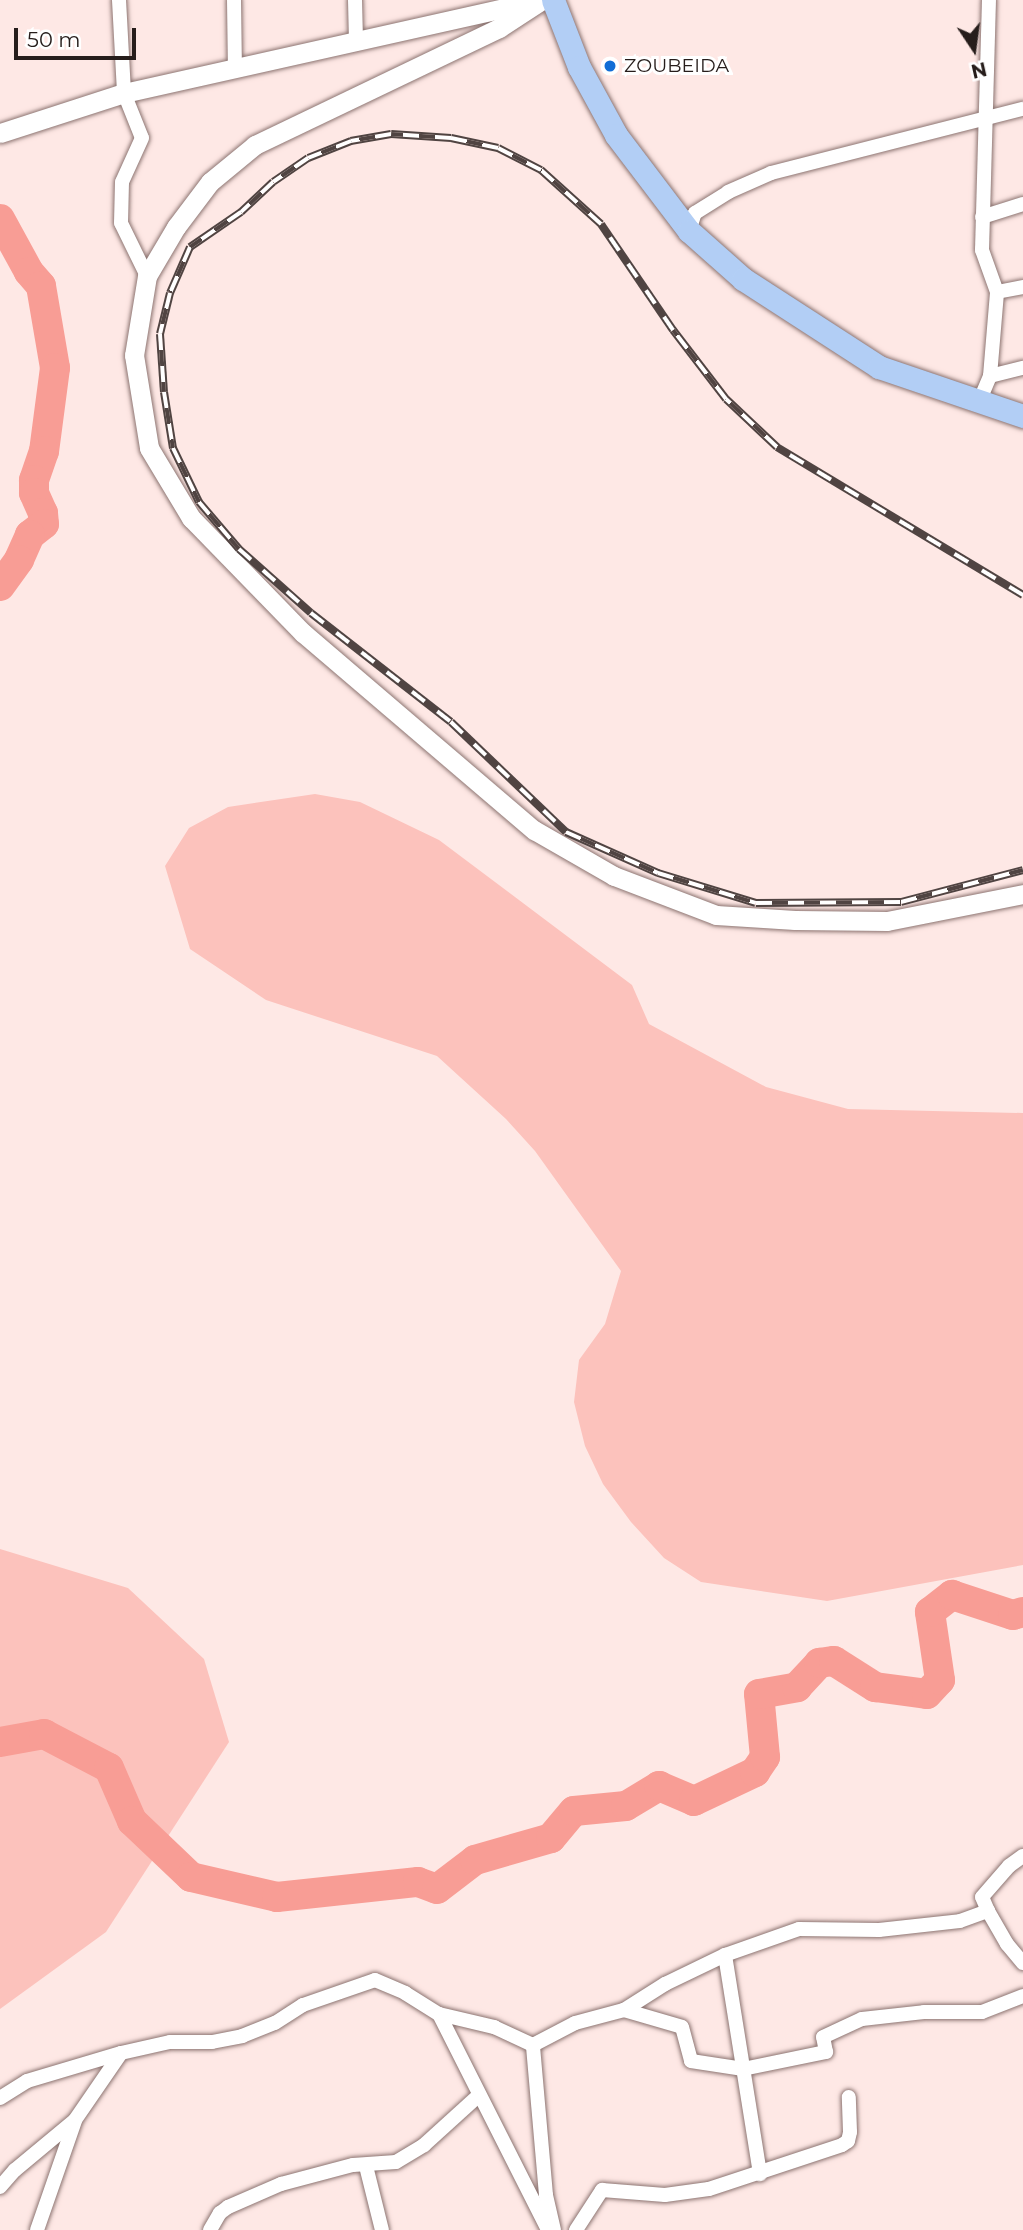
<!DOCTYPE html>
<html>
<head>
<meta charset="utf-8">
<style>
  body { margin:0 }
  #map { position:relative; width:1023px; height:2230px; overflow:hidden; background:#fee8e5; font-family:Montserrat,sans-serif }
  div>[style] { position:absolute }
  .green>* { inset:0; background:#fcc2bc }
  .river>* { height:30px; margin:-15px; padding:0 15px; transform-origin:15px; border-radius:15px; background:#f89d95 }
  .roads { filter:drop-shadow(0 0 2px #8c7471) drop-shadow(0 0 2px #8c7471) }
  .minor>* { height:14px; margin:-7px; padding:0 7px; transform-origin:7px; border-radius:7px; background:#fff }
  .tertiary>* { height:19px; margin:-9.5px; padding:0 9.5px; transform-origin:9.5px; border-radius:9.5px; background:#fff }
  .primary>* { height:23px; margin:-11.5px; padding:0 11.5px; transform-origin:11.5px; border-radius:11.5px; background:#b2cef5 }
  .rail>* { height:8px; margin-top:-4px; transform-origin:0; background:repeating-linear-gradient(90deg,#fff 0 16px,#504442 0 32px); box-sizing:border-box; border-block:2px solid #504442 }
  .dots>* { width:19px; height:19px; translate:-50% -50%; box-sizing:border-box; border:4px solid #fff; border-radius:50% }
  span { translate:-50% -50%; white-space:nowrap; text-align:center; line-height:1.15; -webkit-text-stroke:6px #fff; paint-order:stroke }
  .poi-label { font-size:19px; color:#261d1b }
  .left { translate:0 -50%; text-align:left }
  .north { position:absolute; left:939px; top:14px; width:70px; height:70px; -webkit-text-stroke:5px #fff; paint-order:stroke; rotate:167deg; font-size:19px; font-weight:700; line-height:28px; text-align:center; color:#261d1b }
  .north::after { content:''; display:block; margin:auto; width:24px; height:32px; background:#261d1b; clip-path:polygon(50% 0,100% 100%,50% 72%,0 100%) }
  .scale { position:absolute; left:14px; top:28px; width:122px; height:32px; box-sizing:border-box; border:4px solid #261d1b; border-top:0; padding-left:9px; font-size:21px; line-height:24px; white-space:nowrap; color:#261d1b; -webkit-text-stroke:5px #fff; paint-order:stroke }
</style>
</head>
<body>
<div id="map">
  <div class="green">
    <i style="clip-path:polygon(315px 794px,360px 802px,439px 840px,632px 985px,649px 1024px,766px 1087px,848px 1109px,1023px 1113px,1023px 1565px,827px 1601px,701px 1582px,664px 1558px,631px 1522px,603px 1484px,585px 1446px,574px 1402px,579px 1360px,605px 1324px,621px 1271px,535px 1151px,506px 1119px,437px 1056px,266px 1000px,190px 949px,165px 866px,189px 828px,228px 807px)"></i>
    <i style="clip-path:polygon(0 1549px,128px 1588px,204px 1659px,229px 1742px,106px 1932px,0 2009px)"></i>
  </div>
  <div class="river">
    <i style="left:0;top:219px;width:60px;rotate:61.3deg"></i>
    <i style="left:29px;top:272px;width:18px;rotate:49deg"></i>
    <i style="left:41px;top:286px;width:83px;rotate:80.3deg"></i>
    <i style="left:55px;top:368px;width:84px;rotate:97.5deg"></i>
    <i style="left:44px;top:451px;width:31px;rotate:109deg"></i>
    <i style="left:34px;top:480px;width:13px;rotate:90deg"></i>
    <i style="left:34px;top:493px;width:22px;rotate:66deg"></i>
    <i style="left:43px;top:513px;width:11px;rotate:85deg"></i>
    <i style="left:44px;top:524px;width:18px;rotate:142deg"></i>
    <i style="left:30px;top:535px;width:27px;rotate:114deg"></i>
    <i style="left:19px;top:560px;width:32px;rotate:126deg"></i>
    <i style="left:0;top:1742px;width:45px;rotate:-10.3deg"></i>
    <i style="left:44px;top:1734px;width:73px;rotate:27.6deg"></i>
    <i style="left:109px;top:1768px;width:58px;rotate:66.5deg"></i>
    <i style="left:132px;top:1821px;width:81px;rotate:43.5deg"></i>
    <i style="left:191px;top:1877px;width:88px;rotate:13.1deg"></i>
    <i style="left:277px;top:1897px;width:142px;rotate:-6.1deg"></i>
    <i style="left:418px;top:1882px;width:20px;rotate:20deg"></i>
    <i style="left:437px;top:1889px;width:48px;rotate:-37.3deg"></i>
    <i style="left:475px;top:1860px;width:79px;rotate:-16.1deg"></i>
    <i style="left:551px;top:1838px;width:35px;rotate:-50deg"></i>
    <i style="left:574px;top:1811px;width:52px;rotate:-5.5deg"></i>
    <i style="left:626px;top:1806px;width:39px;rotate:-31deg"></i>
    <i style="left:659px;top:1786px;width:38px;rotate:23deg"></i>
    <i style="left:694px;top:1801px;width:68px;rotate:-25.4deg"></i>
    <i style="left:755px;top:1772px;width:18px;rotate:-56deg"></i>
    <i style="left:765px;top:1757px;width:63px;rotate:-95.4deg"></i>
    <i style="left:759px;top:1694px;width:39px;rotate:-10deg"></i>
    <i style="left:797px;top:1687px;width:33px;rotate:-47deg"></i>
    <i style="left:819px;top:1663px;width:15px;rotate:-8deg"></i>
    <i style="left:834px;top:1661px;width:49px;rotate:32.4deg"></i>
    <i style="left:875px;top:1687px;width:52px;rotate:7.7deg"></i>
    <i style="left:927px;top:1694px;width:19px;rotate:-47deg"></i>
    <i style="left:940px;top:1680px;width:69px;rotate:-98.4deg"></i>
    <i style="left:930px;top:1612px;width:28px;rotate:-38deg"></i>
    <i style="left:952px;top:1595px;width:64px;rotate:18.2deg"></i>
    <i style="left:1013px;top:1615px;width:10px;rotate:-17deg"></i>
  </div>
  <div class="roads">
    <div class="minor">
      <i style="left:119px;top:0;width:93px;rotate:86.9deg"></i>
      <i style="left:124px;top:93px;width:48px;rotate:68.2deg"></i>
      <i style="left:142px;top:138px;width:48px;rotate:114.4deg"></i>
      <i style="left:122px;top:182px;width:41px;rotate:91.4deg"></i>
      <i style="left:121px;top:223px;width:59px;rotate:63.9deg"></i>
      <i style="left:234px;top:0;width:68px;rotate:89.2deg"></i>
      <i style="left:355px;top:0;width:41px;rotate:88.6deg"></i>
      <i style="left:982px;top:217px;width:43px;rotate:-17.6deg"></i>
      <i style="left:689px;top:231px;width:19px;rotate:-72deg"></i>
      <i style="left:695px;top:213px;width:39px;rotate:-32deg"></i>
      <i style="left:728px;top:192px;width:47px;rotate:-23.8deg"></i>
      <i style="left:771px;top:173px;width:260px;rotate:-14.3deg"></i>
      <i style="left:997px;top:292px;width:26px;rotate:-11deg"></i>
      <i style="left:990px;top:376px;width:34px;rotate:-14deg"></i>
      <i style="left:979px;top:402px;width:28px;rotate:-67deg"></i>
      <i style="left:990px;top:376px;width:84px;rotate:-85.2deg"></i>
      <i style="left:997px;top:292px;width:45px;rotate:-109.7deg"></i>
      <i style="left:982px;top:250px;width:250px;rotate:-88.4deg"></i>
      <i style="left:988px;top:1911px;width:38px;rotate:60deg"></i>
      <i style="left:1007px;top:1944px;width:25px;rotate:50deg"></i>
      <i style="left:725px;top:1955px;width:222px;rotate:80.9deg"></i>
      <i style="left:624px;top:2010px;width:60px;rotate:16.3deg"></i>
      <i style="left:682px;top:2027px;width:35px;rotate:75deg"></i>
      <i style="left:691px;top:2061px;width:53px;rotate:8.7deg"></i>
      <i style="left:743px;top:2069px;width:85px;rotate:-11.6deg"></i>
      <i style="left:826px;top:2052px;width:15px;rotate:-101deg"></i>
      <i style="left:823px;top:2037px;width:43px;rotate:-24.8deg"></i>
      <i style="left:862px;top:2019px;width:62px;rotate:-6.4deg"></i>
      <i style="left:924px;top:2012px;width:58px"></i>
      <i style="left:982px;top:2012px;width:44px;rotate:-21.3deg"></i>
      <i style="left:439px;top:2014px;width:242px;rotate:63.2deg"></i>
      <i style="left:0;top:2098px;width:32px;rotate:-32deg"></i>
      <i style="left:27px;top:2081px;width:98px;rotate:-16.6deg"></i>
      <i style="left:121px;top:2053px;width:50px;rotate:-12.7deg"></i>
      <i style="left:170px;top:2042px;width:42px"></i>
      <i style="left:212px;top:2042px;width:31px;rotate:-11deg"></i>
      <i style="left:242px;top:2036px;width:35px;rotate:-22deg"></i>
      <i style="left:275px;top:2023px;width:33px;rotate:-33deg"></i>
      <i style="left:303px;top:2005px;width:76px;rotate:-19.1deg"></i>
      <i style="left:375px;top:1980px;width:33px;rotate:23deg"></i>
      <i style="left:405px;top:1993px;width:40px;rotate:32deg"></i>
      <i style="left:439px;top:2014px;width:57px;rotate:13.3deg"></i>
      <i style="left:494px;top:2027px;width:43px;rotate:24.8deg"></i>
      <i style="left:366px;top:2166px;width:66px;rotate:76deg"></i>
      <i style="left:0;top:2187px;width:23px;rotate:-49deg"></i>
      <i style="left:15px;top:2170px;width:78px;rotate:-39.8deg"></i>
      <i style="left:75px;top:2120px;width:81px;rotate:-55.5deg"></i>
      <i style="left:37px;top:2230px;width:115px;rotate:-70.8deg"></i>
      <i style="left:210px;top:2230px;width:20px;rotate:-60deg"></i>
      <i style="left:220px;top:2213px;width:10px;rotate:-37deg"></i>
      <i style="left:228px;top:2207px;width:58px;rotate:-23.5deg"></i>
      <i style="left:281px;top:2184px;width:74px;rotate:-14.8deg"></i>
      <i style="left:353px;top:2165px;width:43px;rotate:-4deg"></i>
      <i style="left:396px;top:2162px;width:33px;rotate:-31deg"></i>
      <i style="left:424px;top:2145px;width:73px;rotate:-42.2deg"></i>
      <i style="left:554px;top:2230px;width:36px;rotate:-103deg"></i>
      <i style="left:546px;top:2195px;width:151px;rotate:-95deg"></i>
      <i style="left:533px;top:2045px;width:47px;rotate:-27.6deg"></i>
      <i style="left:575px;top:2023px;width:51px;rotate:-14.9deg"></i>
      <i style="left:624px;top:2010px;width:49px;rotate:-32.4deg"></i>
      <i style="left:665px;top:1984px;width:67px;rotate:-25.8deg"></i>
      <i style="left:725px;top:1955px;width:78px;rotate:-19.4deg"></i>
      <i style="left:799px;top:1929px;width:80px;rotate:0.7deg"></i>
      <i style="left:879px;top:1930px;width:81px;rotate:-6.3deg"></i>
      <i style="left:960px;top:1921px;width:30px;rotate:-20deg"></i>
      <i style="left:988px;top:1911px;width:15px;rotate:-113deg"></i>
      <i style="left:982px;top:1897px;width:41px;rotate:-48.9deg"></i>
      <i style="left:1009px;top:1866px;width:17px;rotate:-36deg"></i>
      <i style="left:576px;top:2230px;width:48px;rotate:-57deg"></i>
      <i style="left:602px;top:2190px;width:63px;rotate:4.5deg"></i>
      <i style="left:665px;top:2195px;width:44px;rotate:-7.8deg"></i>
      <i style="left:709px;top:2189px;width:140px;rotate:-18.3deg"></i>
      <i style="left:842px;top:2145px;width:7px;rotate:-34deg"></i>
      <i style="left:848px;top:2141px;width:9px;rotate:-77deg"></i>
      <i style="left:850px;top:2132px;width:35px;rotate:-92deg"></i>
    </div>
    <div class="tertiary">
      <i style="left:542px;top:0;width:51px;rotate:146.9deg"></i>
      <i style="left:499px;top:28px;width:271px;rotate:154.4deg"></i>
      <i style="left:255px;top:145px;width:58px;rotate:140.6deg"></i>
      <i style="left:210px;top:182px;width:56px;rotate:127.1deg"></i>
      <i style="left:176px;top:227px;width:57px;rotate:120.6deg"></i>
      <i style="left:147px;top:276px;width:80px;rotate:99.3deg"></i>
      <i style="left:134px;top:355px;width:94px;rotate:80.8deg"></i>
      <i style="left:149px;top:448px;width:82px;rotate:59deg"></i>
      <i style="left:191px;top:518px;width:161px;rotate:45.8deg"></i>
      <i style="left:303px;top:633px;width:304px;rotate:40.5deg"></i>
      <i style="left:534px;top:830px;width:92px;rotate:29.9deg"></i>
      <i style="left:614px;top:876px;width:109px;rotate:20.9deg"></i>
      <i style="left:716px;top:915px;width:79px;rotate:3.6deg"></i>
      <i style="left:795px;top:920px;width:92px;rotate:0.6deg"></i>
      <i style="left:887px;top:921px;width:139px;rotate:-11.2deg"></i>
      <i style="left:0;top:133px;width:130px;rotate:-17.9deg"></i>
      <i style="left:124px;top:93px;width:417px;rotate:-12.6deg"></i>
    </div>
    <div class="primary">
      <i style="left:553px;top:0;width:72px;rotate:68.8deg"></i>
      <i style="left:579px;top:67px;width:77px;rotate:61.4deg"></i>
      <i style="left:616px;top:135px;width:121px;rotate:52.8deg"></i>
      <i style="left:689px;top:231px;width:72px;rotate:41.6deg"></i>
      <i style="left:743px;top:279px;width:162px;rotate:32.9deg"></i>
      <i style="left:879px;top:367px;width:152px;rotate:18.8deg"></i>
    </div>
  </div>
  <div class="rail">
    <i style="left:1023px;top:595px;width:287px;rotate:-149deg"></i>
    <i style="left:777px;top:447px;width:70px;rotate:-136.7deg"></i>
    <i style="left:726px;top:399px;width:87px;rotate:-127.5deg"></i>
    <i style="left:673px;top:330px;width:128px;rotate:-124.2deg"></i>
    <i style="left:601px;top:224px;width:81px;rotate:-138deg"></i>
    <i style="left:541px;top:170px;width:48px;rotate:-152.9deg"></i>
    <i style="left:498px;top:148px;width:48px;rotate:-168deg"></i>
    <i style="left:451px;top:138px;width:60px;rotate:-176.2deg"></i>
    <i style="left:391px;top:134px;width:41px;rotate:170.1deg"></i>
    <i style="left:351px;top:141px;width:46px;rotate:158.4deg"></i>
    <i style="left:308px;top:158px;width:42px;rotate:145.6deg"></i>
    <i style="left:273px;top:182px;width:44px;rotate:136.8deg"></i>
    <i style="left:241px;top:212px;width:62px;rotate:145.5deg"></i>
    <i style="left:190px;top:247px;width:50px;rotate:113.5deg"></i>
    <i style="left:170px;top:293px;width:42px;rotate:103.7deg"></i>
    <i style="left:160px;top:334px;width:58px;rotate:86.1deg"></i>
    <i style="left:164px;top:392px;width:57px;rotate:80.9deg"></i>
    <i style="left:173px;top:448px;width:60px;rotate:64.3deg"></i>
    <i style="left:199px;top:502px;width:62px;rotate:49.6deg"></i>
    <i style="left:239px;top:549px;width:96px;rotate:41.6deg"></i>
    <i style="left:311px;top:613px;width:177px;rotate:37.9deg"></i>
    <i style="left:451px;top:722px;width:159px;rotate:43.7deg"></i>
    <i style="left:566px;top:832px;width:101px;rotate:24deg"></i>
    <i style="left:658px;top:873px;width:102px;rotate:17deg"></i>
    <i style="left:756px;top:903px;width:145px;rotate:-0.4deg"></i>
    <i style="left:901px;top:902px;width:126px;rotate:-14.7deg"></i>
  </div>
  <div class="dots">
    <i style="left:610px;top:66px;background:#116dd6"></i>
  </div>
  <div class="poi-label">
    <span class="left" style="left:624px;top:66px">ZOUBEIDA</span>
  </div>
  <div class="north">N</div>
  <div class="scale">50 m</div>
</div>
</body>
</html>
